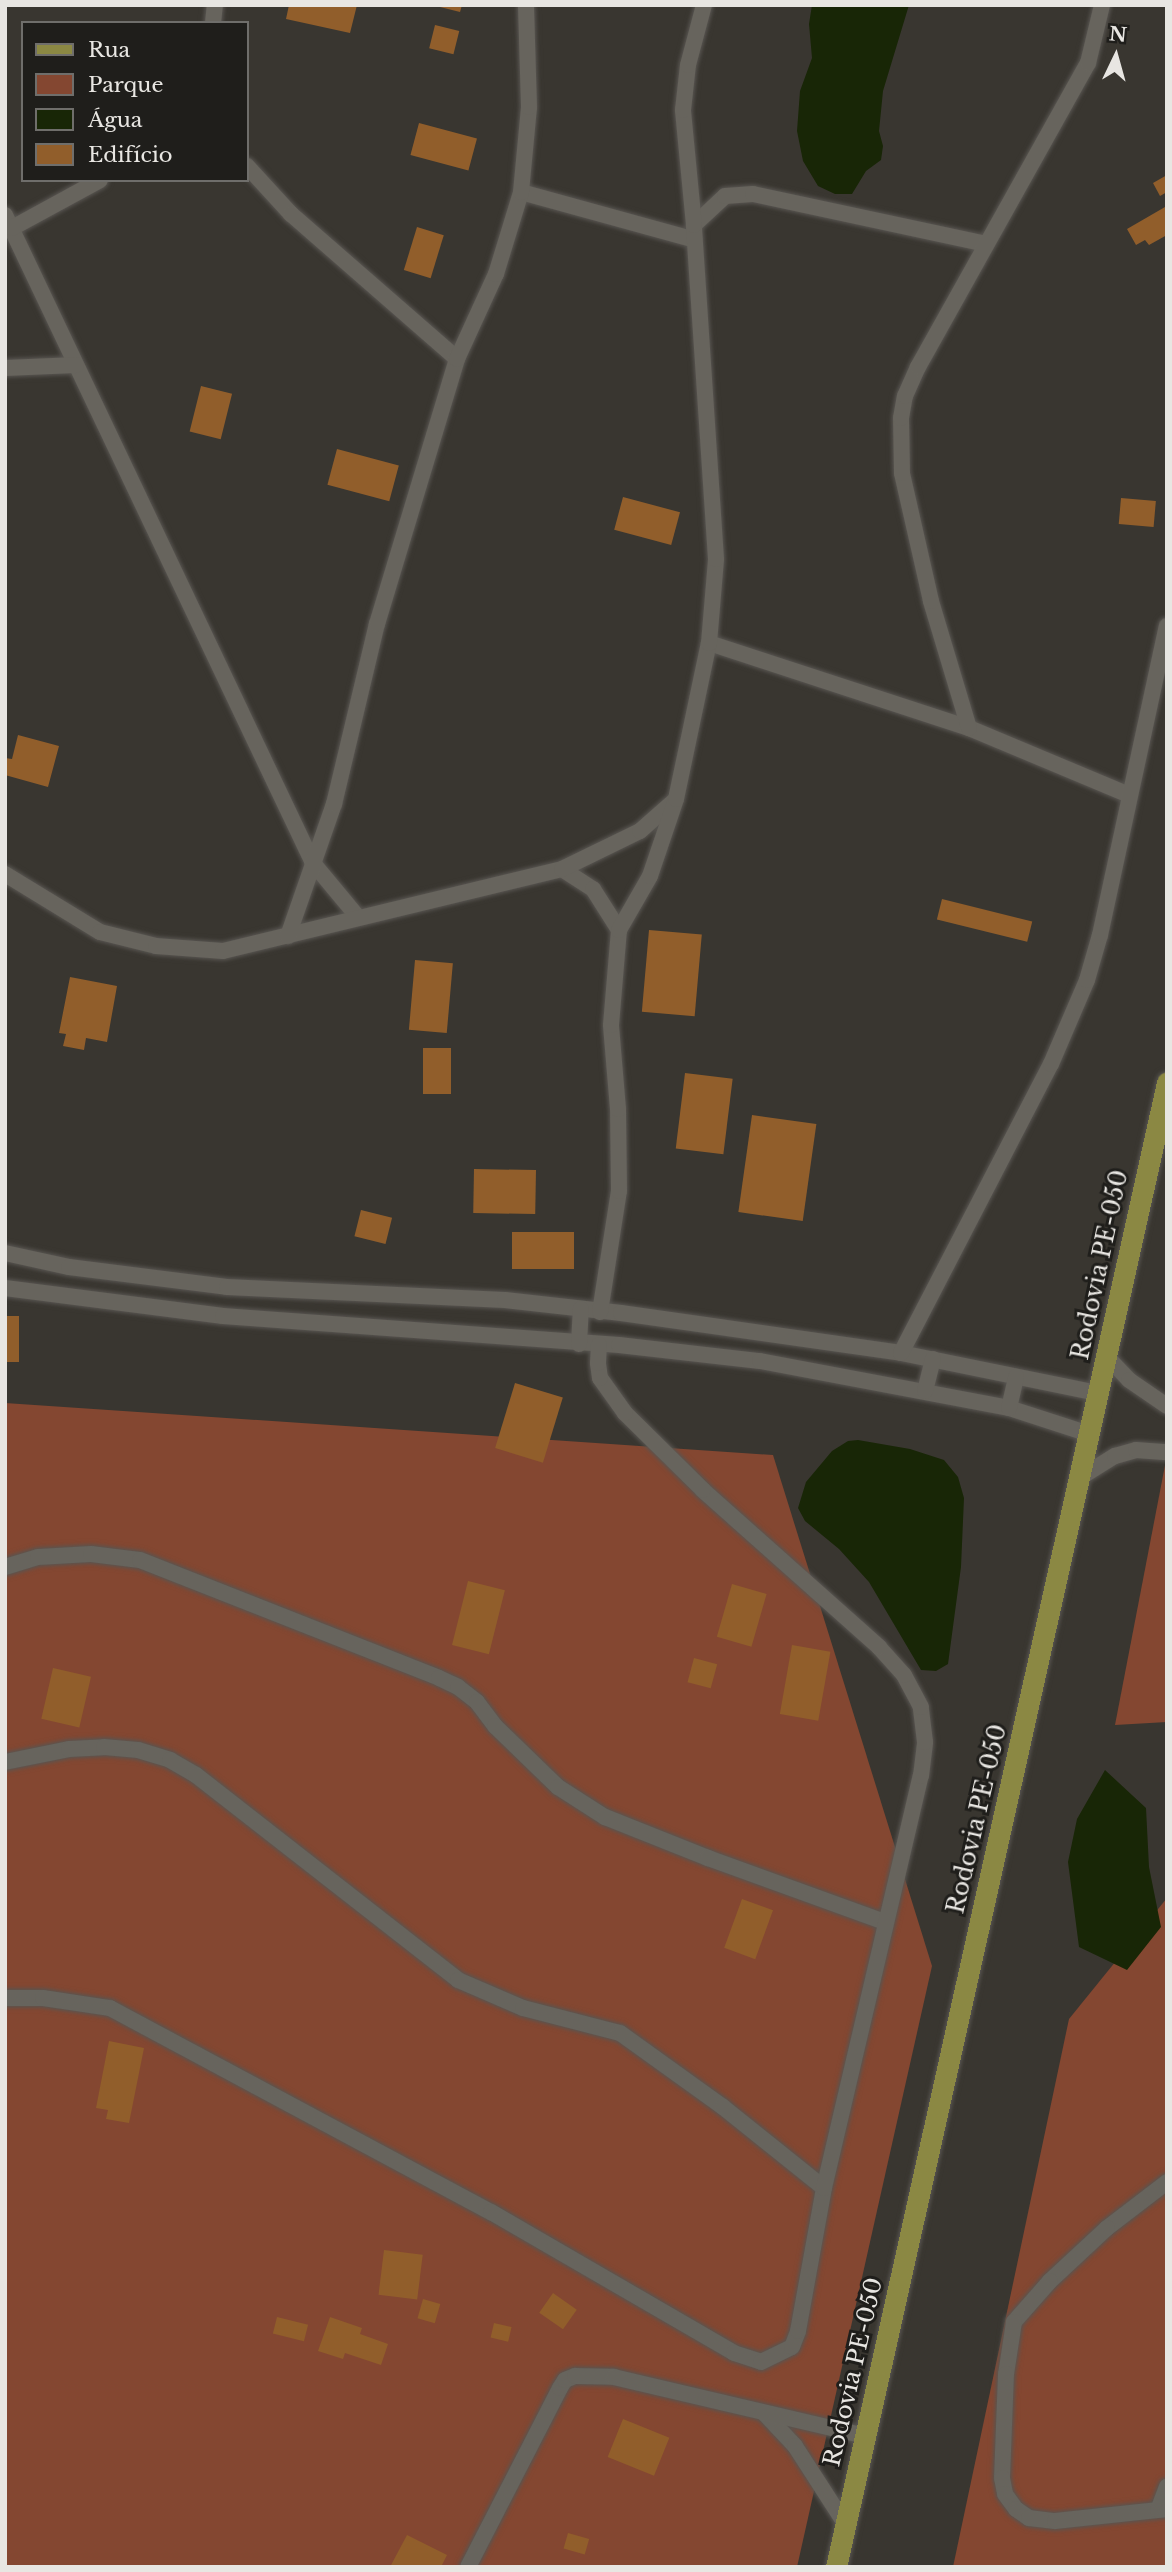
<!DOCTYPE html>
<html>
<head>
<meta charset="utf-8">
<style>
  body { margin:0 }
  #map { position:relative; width:1172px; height:2572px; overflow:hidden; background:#393630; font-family:"Libre Baskerville",serif }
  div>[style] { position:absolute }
  .green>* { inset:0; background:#844731 }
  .water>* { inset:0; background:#182606 }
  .building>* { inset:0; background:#915e2b; transform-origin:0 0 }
  .roads { filter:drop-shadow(0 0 2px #585551) drop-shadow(0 0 2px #585551) }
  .street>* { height:16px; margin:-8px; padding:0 8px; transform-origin:8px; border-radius:8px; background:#67645d }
  .primary>* { height:21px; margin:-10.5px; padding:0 10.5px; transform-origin:10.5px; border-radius:10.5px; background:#8b8843 }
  span { translate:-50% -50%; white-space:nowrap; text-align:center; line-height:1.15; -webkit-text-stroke:6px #1f1e1b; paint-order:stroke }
  .street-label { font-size:23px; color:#e8e6e2 }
  .frame { position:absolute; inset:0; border:7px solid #e8e6e2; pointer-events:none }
  .legend { position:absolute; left:21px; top:21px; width:228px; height:161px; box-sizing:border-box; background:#1f1e1b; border:2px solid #6f6e6b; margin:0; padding:9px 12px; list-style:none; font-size:21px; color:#e8e6e2 }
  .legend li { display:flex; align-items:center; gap:14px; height:35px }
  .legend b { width:35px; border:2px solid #6f6e6b }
  .north { position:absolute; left:1081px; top:21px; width:70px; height:70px; -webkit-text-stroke:5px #1f1e1b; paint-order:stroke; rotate:5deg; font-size:19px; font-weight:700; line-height:28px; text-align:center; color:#e8e6e2 }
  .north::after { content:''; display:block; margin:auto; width:24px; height:32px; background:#e8e6e2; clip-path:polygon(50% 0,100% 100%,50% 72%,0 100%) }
</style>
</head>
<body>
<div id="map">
  <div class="green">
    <i style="clip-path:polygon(5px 1403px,773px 1455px,932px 1966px,797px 2567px,5px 2567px)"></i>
    <i style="clip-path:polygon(1167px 1455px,1167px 1722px,1115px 1725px)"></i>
    <i style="clip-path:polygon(1167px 1898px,1167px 2567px,953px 2567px,1069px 2019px)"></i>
  </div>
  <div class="water">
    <i style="clip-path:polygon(812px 5px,909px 5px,883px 91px,879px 131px,883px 146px,881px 160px,866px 171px,852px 194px,835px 194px,818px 186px,803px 161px,797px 131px,800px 91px,812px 58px,809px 24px)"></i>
    <i style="clip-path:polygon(858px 1440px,910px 1449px,944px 1460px,958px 1477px,964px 1498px,961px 1567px,948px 1664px,936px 1671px,921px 1670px,869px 1582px,839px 1549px,805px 1521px,798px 1508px,806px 1482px,832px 1451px,848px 1441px)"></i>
    <i style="clip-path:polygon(1105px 1770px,1146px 1808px,1149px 1867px,1161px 1927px,1127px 1970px,1079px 1947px,1068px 1862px,1077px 1819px)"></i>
  </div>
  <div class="building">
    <i style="clip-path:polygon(289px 5px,357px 5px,350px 33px,286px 19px)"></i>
    <i style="clip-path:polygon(432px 5px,462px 5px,460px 12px)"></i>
    <i style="left:435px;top:25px;width:25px;height:24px;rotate:14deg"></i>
    <i style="left:419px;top:123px;width:60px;height:33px;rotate:15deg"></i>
    <i style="clip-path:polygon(1167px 175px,1167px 192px,1160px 196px,1153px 183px)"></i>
    <i style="clip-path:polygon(1165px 207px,1167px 235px,1149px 245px,1145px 240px,1136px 245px,1127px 229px)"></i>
    <i style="left:417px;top:227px;width:28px;height:45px;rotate:17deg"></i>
    <i style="left:201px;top:386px;width:32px;height:47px;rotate:14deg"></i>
    <i style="left:337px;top:449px;width:64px;height:37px;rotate:15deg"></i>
    <i style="left:623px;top:497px;width:59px;height:34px;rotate:15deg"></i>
    <i style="left:1121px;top:498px;width:35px;height:26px;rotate:5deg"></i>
    <i style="clip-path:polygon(18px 735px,59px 746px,48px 787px,5px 775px,5px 758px,12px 759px)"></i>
    <i style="left:942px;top:899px;width:93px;height:21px;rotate:14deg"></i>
    <i style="left:649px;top:930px;width:53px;height:82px;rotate:5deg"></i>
    <i style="left:415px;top:960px;width:38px;height:70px;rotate:5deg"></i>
    <i style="clip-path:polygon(70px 977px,117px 986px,107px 1042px,86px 1038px,84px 1050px,63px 1046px,66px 1034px,59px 1033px)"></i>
    <i style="left:423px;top:1048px;width:28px;height:46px"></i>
    <i style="left:685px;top:1073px;width:48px;height:76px;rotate:7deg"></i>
    <i style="left:752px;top:1115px;width:65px;height:98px;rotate:8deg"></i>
    <i style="left:474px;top:1169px;width:62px;height:44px;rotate:1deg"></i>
    <i style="left:361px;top:1210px;width:32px;height:27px;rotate:14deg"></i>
    <i style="left:512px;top:1232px;width:62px;height:37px"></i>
    <i style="left:5px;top:1316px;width:14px;height:46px"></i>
    <i style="left:515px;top:1383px;width:50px;height:68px;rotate:17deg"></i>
    <i style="left:468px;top:1581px;width:38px;height:66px;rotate:14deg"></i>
    <i style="left:732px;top:1584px;width:36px;height:55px;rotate:16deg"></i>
    <i style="left:792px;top:1645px;width:39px;height:70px;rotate:10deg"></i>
    <i style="left:694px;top:1658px;width:24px;height:25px;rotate:15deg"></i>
    <i style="left:53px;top:1668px;width:39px;height:52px;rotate:13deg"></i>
    <i style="left:742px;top:1899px;width:33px;height:52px;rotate:20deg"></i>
    <i style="clip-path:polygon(109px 2041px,144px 2048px,129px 2123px,106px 2119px,108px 2110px,96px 2108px)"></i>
    <i style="left:384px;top:2250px;width:39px;height:45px;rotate:7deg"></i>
    <i style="left:553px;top:2293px;width:29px;height:24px;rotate:35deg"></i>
    <i style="left:423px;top:2299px;width:18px;height:20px;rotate:16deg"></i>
    <i style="left:277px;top:2317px;width:32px;height:17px;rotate:14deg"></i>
    <i style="clip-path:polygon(330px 2317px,362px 2328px,360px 2334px,388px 2344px,381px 2365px,345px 2353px,343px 2359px,318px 2351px)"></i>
    <i style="left:494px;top:2323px;width:18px;height:15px;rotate:13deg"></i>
    <i style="left:623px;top:2419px;width:50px;height:41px;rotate:22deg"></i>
    <i style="left:568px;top:2533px;width:22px;height:16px;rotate:16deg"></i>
    <i style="clip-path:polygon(407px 2535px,447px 2555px,441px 2567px,390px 2567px)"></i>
  </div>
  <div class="roads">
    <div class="street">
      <i style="left:213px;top:23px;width:18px;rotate:-84deg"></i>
      <i style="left:247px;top:166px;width:65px;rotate:47.5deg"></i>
      <i style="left:291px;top:214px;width:220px;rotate:41.1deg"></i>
      <i style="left:521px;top:192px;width:180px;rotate:15.4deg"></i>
      <i style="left:5px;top:215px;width:717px;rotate:64.58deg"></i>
      <i style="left:313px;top:863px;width:69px;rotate:50.3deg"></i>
      <i style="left:694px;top:225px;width:42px;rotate:-43.1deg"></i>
      <i style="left:725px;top:196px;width:28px;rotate:-4deg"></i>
      <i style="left:753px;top:194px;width:238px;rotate:12.1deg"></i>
      <i style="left:12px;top:228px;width:100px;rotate:-28.6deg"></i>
      <i style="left:5px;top:368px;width:71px;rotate:-2.4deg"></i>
      <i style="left:709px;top:643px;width:274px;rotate:18.1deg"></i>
      <i style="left:969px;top:728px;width:173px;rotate:22.7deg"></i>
      <i style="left:969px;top:728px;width:133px;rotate:-106.7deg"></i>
      <i style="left:931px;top:601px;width:131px;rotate:-102.8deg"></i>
      <i style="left:902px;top:473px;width:55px;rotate:-91deg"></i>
      <i style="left:901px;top:418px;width:22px;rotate:-80deg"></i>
      <i style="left:905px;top:396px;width:32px;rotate:-66deg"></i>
      <i style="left:918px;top:367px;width:348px;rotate:-60.8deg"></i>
      <i style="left:1088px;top:63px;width:60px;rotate:-76.4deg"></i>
      <i style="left:562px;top:869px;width:37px;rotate:33deg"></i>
      <i style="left:593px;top:889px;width:49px;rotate:57.6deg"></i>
      <i style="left:5px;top:874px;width:111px;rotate:31.4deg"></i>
      <i style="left:100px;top:932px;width:58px;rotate:14deg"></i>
      <i style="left:156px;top:946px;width:67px;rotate:4.3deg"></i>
      <i style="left:223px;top:951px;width:349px;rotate:-13.6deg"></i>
      <i style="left:562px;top:869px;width:87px;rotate:-26deg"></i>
      <i style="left:640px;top:831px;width:45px;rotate:-41.4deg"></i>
      <i style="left:288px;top:936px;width:140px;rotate:-70.8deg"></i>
      <i style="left:334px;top:804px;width:185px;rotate:-76.6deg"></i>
      <i style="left:377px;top:624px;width:277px;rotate:-73.2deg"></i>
      <i style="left:457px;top:359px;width:94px;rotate:-65.4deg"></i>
      <i style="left:496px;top:274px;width:86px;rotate:-73deg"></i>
      <i style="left:521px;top:192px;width:85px;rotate:-84.6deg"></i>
      <i style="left:529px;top:107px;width:102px;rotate:-91.7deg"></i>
      <i style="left:5px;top:1253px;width:66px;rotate:12.3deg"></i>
      <i style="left:69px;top:1267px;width:159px;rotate:7.2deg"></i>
      <i style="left:227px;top:1287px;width:278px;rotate:2.7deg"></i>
      <i style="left:505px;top:1300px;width:117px;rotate:6.4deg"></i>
      <i style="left:621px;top:1313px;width:283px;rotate:8.1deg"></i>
      <i style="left:901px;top:1353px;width:201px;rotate:11.5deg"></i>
      <i style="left:5px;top:1288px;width:220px;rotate:7.3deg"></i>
      <i style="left:223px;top:1316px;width:397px;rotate:4.2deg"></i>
      <i style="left:619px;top:1345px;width:142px;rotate:6.5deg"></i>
      <i style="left:760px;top:1361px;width:253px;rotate:10.7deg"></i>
      <i style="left:1009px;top:1408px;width:84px;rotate:18deg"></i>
      <i style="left:600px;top:1312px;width:122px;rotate:-81.1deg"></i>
      <i style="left:619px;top:1191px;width:82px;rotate:-90.7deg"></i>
      <i style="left:618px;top:1109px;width:84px;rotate:-94.8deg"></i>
      <i style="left:611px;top:1025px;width:95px;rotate:-85.2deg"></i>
      <i style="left:619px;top:930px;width:62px;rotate:-60.1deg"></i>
      <i style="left:650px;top:876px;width:81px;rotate:-71.3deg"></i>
      <i style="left:676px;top:799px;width:159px;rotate:-78.1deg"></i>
      <i style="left:709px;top:643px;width:84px;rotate:-85.2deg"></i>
      <i style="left:716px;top:559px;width:335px;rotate:-93.8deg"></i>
      <i style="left:694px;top:225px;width:116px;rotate:-95.5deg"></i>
      <i style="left:683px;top:110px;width:45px;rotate:-83.7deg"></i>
      <i style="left:688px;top:65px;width:62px;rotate:-75.1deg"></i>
      <i style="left:579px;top:1344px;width:35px;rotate:-87deg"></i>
      <i style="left:901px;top:1353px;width:326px;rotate:-62.6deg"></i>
      <i style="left:1051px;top:1064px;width:91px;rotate:-66.8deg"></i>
      <i style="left:1087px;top:980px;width:47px;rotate:-73.9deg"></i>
      <i style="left:1100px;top:935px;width:316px;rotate:-77.8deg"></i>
      <i style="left:1107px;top:1357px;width:32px;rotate:46deg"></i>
      <i style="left:1129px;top:1380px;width:46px;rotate:34.4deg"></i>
      <i style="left:925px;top:1391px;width:33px;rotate:-76deg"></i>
      <i style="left:1009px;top:1408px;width:32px;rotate:-77deg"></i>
      <i style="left:1081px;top:1477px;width:40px;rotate:-32deg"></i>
      <i style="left:1115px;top:1456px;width:22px;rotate:-16deg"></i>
      <i style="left:1136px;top:1450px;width:31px;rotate:4deg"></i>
      <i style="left:5px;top:1567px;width:34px;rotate:-17deg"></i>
      <i style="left:38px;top:1557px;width:53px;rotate:-3.2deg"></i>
      <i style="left:91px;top:1554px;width:49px;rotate:7deg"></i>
      <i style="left:140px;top:1560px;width:321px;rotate:21.5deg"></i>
      <i style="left:439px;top:1678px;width:21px;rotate:25deg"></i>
      <i style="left:458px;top:1687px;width:24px;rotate:38deg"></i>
      <i style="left:477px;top:1702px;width:30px;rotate:53deg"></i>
      <i style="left:495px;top:1726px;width:88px;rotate:44.1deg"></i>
      <i style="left:558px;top:1787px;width:56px;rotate:32.6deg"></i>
      <i style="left:605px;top:1817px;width:111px;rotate:21.7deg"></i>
      <i style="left:708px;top:1858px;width:188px;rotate:19.9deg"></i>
      <i style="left:5px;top:1762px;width:65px;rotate:-11.5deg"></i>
      <i style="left:69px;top:1749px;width:35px;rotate:-3deg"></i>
      <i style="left:104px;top:1747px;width:34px;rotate:5deg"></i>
      <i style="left:138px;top:1750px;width:34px;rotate:17deg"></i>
      <i style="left:170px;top:1760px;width:30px;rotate:30deg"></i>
      <i style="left:196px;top:1775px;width:333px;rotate:38deg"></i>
      <i style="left:458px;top:1980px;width:71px;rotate:23.3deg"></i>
      <i style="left:523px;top:2008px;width:100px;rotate:14.5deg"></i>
      <i style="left:620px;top:2033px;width:127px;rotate:35.7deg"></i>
      <i style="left:723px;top:2107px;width:129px;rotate:38.7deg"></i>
      <i style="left:5px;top:1998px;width:38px"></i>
      <i style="left:43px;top:1998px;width:68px;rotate:8.5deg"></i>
      <i style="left:110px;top:2008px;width:432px;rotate:28.2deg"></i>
      <i style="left:491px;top:2212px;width:281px;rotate:30.1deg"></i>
      <i style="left:734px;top:2353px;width:28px;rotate:18deg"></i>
      <i style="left:761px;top:2362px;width:34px;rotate:-26deg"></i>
      <i style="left:792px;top:2347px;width:17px;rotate:-69deg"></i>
      <i style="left:798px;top:2331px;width:145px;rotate:-79.7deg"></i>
      <i style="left:824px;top:2188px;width:423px;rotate:-76.8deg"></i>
      <i style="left:921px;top:1776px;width:34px;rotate:-83deg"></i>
      <i style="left:925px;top:1742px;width:35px;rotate:-97deg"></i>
      <i style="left:921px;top:1707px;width:36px;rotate:-118deg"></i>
      <i style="left:904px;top:1675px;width:38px;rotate:-132deg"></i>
      <i style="left:879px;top:1647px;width:236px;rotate:-138.3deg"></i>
      <i style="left:703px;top:1490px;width:110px;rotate:-135.4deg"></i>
      <i style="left:625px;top:1413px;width:43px;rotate:-125.5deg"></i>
      <i style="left:600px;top:1378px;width:15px;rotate:-98deg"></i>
      <i style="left:598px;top:1363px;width:18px;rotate:-87deg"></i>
      <i style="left:1167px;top:2182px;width:76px;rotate:142.5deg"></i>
      <i style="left:1107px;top:2228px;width:78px;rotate:137.1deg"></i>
      <i style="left:1050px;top:2281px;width:55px;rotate:131.3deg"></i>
      <i style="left:1014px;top:2322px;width:53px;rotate:98.7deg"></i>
      <i style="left:1006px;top:2374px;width:104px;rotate:92.2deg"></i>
      <i style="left:1002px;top:2478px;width:16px;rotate:79deg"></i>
      <i style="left:1005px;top:2494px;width:19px;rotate:54deg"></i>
      <i style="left:1016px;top:2509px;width:16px;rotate:35deg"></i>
      <i style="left:1029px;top:2518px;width:26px;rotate:7deg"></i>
      <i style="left:1055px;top:2521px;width:113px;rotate:-6.1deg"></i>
      <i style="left:765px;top:2414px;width:44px;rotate:46.8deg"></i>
      <i style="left:795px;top:2446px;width:94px;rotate:57.2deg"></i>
      <i style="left:1158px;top:2510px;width:25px;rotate:-69deg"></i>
      <i style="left:468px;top:2567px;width:201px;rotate:-62.8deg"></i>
      <i style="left:560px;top:2388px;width:9px;rotate:-58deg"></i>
      <i style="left:565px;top:2380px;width:11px;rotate:-22deg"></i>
      <i style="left:575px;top:2376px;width:39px;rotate:1deg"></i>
      <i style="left:614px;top:2377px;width:258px;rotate:13.2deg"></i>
    </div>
    <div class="primary">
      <i style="left:836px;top:2567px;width:1521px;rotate:-77.43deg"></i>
    </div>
  </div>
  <div class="street-label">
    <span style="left:1100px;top:1265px;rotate:-78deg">Rodovia PE-050</span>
    <span style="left:977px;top:1819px;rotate:-77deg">Rodovia PE-050</span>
    <span style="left:853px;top:2372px;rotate:-77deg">Rodovia PE-050</span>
  </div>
  <div class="frame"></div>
  <ul class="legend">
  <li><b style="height:9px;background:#8b8843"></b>Rua</li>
  <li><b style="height:19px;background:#844731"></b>Parque</li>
  <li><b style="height:19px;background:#182606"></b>Água</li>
  <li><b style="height:19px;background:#915e2b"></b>Edifício</li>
  </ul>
  <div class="north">N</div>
</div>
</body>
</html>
